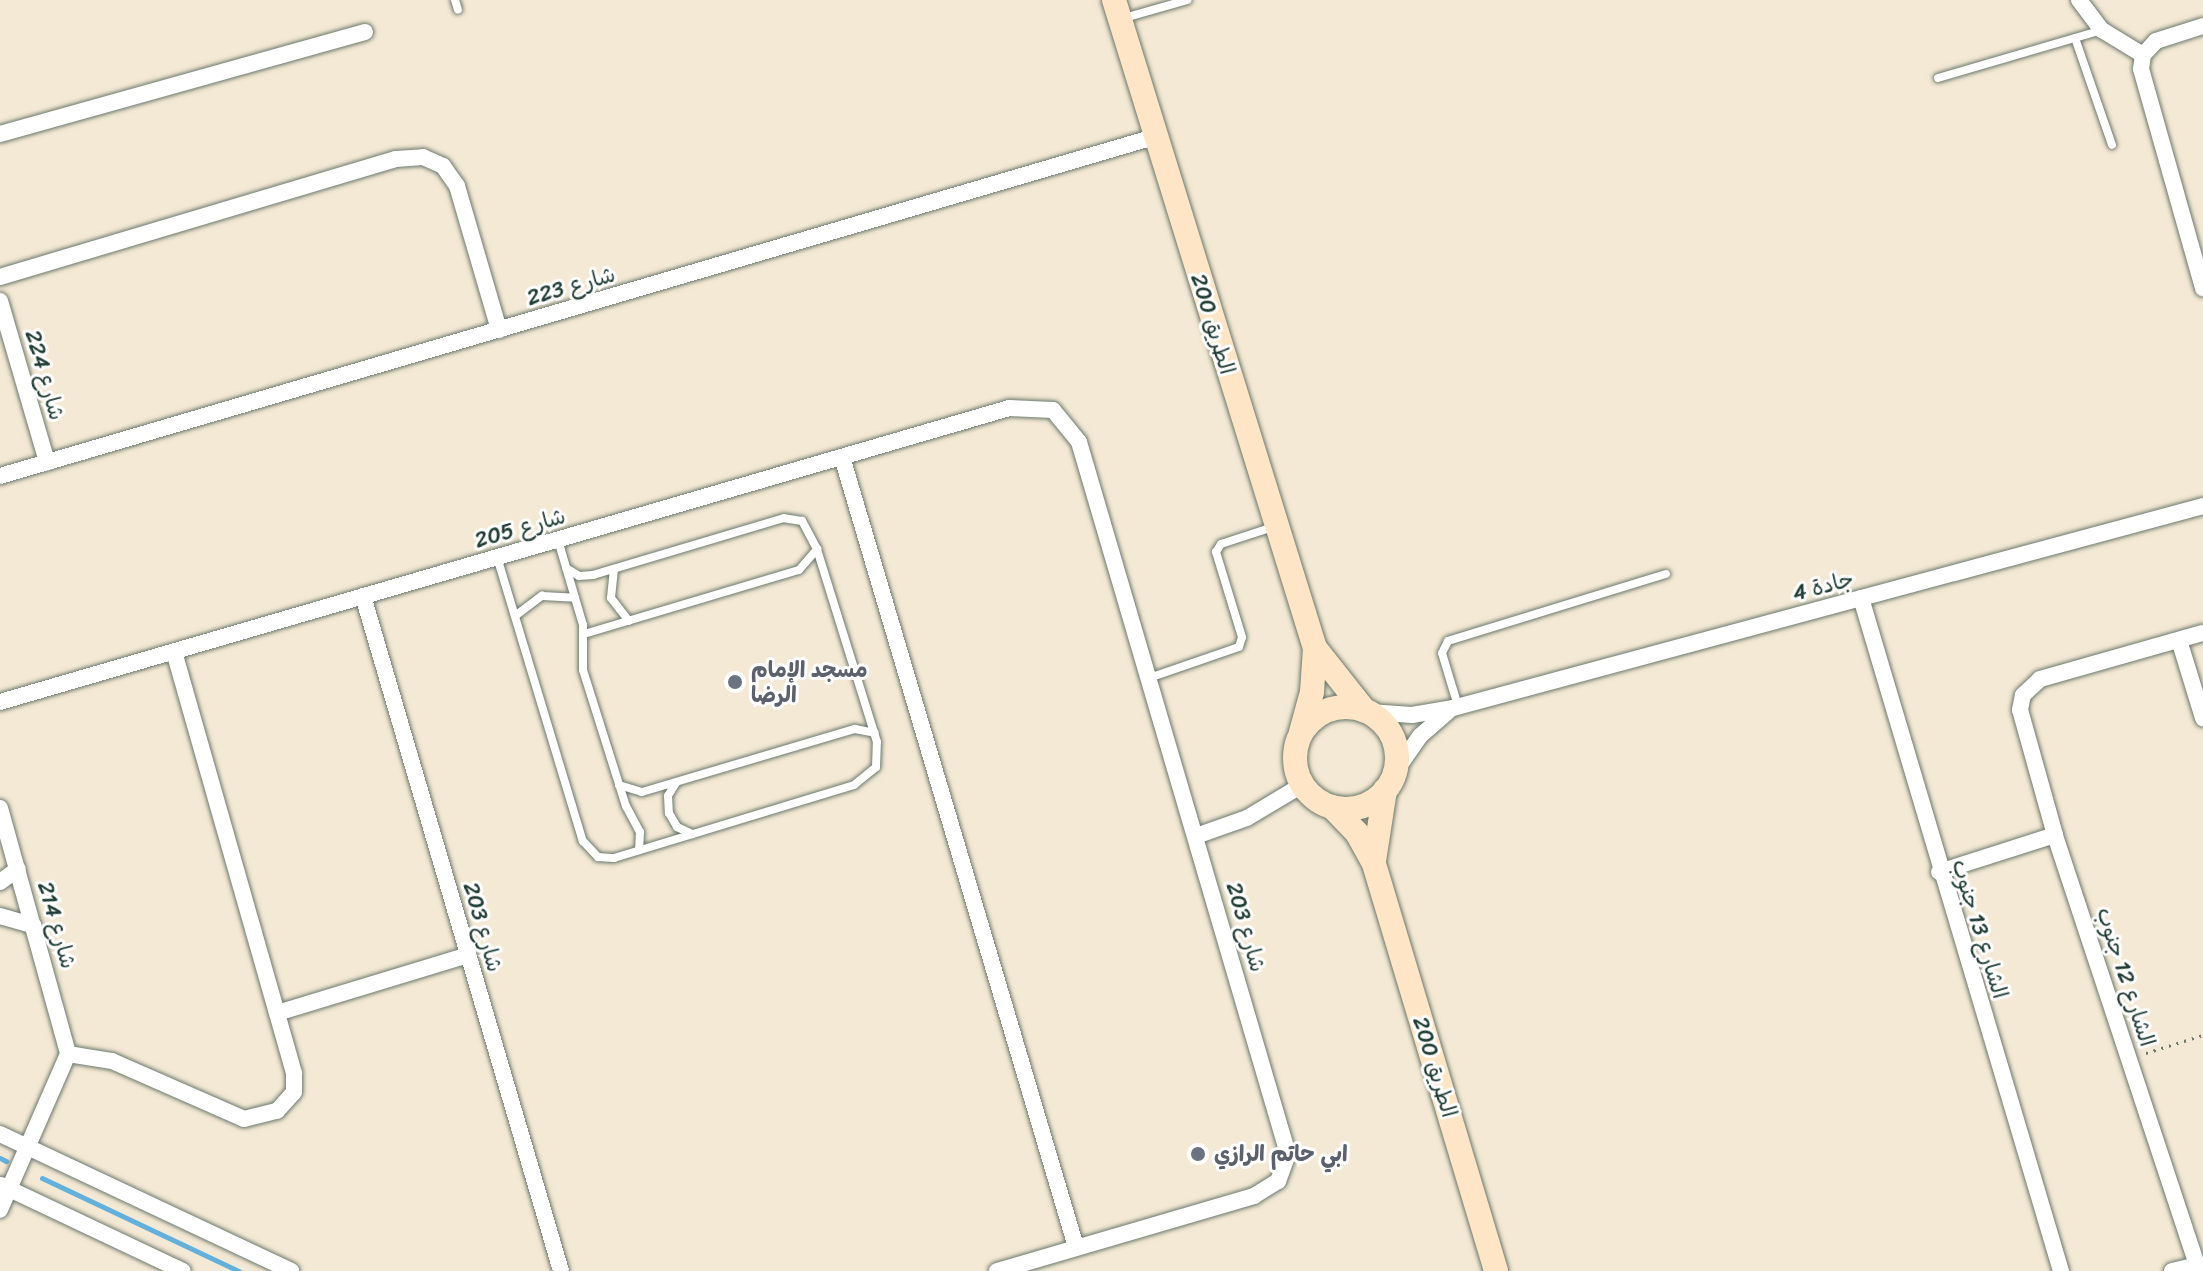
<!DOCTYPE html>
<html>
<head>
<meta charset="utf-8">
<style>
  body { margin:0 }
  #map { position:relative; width:2203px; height:1271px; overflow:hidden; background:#f4e9d4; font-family:Sriracha,"Playpen Sans Arabic",sans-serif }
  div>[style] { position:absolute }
  .stream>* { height:5px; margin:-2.5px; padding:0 2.5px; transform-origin:2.5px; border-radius:2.5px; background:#63b0dc }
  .path>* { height:3px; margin-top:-1.5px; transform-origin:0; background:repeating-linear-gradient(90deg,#6a796c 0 2px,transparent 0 8px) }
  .roads { filter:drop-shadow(0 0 2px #6a796c) drop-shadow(0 0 2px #6a796c) }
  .lane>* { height:8px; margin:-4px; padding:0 4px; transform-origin:4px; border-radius:4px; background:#fff }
  .street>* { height:16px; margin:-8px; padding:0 8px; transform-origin:8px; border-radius:8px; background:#fff }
  .secondary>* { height:24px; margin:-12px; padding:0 12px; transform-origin:12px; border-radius:12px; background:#fee5c5 }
  .secondary>.ring { margin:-12px; padding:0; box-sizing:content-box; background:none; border:24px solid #fee5c5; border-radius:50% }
  .dots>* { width:22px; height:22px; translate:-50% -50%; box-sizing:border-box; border:4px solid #fff; border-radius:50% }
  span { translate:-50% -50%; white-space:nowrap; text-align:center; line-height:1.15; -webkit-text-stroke:6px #fff; paint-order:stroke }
  .street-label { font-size:22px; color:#1f3d34 }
  .worship-label { font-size:22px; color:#5b616d; font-weight:700 }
  .left { translate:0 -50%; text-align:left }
</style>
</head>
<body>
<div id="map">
  <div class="stream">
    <i style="left:0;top:1158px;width:7px;rotate:27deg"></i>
    <i style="left:42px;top:1178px;width:218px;rotate:25.3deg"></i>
  </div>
  <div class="path">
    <i style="left:2146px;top:1053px;width:60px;rotate:-17.5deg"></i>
  </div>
  <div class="roads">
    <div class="lane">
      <i style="left:455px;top:0;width:10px;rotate:73deg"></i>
      <i style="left:1124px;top:18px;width:66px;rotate:-15.9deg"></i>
      <i style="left:2075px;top:38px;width:113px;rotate:70.9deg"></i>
      <i style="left:1938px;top:78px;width:171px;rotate:-16.3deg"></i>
      <i style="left:558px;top:540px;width:89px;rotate:73.6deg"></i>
      <i style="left:583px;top:625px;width:45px;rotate:90deg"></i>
      <i style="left:583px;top:670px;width:143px;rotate:72.5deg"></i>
      <i style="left:626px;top:806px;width:30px;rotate:62deg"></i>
      <i style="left:640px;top:832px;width:18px;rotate:93deg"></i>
      <i style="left:497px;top:557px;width:297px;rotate:73.2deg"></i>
      <i style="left:583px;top:841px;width:22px;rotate:47deg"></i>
      <i style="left:598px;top:857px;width:16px;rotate:4deg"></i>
      <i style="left:614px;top:858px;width:251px;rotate:-16.9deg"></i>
      <i style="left:854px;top:785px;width:28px;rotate:-39deg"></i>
      <i style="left:876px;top:767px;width:25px;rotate:-88deg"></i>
      <i style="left:877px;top:742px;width:202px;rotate:-107.3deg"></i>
      <i style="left:817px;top:549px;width:32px;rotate:-118deg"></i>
      <i style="left:802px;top:521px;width:18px;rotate:-171deg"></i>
      <i style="left:784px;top:518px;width:199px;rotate:163.4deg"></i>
      <i style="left:593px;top:575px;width:14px;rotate:176deg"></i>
      <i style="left:579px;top:576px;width:15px;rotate:-148deg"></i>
      <i style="left:614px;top:569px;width:29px;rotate:96deg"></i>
      <i style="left:611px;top:598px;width:29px;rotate:52deg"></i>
      <i style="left:515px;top:616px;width:34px;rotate:-37deg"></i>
      <i style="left:542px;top:596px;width:33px;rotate:3deg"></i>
      <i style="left:584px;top:634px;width:224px;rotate:-16.6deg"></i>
      <i style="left:799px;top:570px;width:28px;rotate:-49deg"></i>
      <i style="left:1149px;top:678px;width:95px;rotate:-19deg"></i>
      <i style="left:1239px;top:647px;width:10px;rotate:-73deg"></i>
      <i style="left:1242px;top:637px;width:89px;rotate:-107deg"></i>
      <i style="left:1216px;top:552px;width:9px;rotate:-58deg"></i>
      <i style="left:1221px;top:544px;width:58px;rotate:-18.1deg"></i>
      <i style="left:1458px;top:706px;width:55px;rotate:-106.8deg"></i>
      <i style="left:1442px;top:653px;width:13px;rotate:-63deg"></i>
      <i style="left:1448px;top:641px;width:228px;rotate:-17.1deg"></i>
      <i style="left:676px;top:783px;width:15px;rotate:122deg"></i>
      <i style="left:668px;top:796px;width:17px;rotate:87deg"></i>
      <i style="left:669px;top:813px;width:16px;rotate:60deg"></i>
      <i style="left:677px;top:827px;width:17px;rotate:25deg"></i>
      <i style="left:619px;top:785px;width:24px;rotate:17deg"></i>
      <i style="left:642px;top:792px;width:222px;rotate:-16.5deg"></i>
      <i style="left:855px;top:729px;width:20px;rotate:11deg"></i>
    </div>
    <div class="street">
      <i style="left:2079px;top:0;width:38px;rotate:53deg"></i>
      <i style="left:2102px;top:30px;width:48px;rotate:31.4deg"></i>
      <i style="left:2203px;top:26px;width:49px;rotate:162.3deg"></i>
      <i style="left:2156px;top:41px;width:19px;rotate:133deg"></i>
      <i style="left:2143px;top:55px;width:14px;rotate:98deg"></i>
      <i style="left:2141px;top:69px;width:228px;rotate:74.2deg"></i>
      <i style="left:0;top:134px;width:379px;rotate:-15.6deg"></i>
      <i style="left:0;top:277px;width:413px;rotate:-16.6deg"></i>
      <i style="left:396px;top:159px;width:27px;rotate:-4deg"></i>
      <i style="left:423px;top:157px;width:22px;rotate:24deg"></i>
      <i style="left:443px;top:166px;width:24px;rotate:55deg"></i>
      <i style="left:457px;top:186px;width:150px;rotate:73.7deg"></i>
      <i style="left:0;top:301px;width:168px;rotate:73.7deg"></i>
      <i style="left:842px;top:457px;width:824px;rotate:73.5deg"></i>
      <i style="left:0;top:476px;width:1203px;rotate:-16.37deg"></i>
      <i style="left:363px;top:596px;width:703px;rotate:73.65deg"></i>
      <i style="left:1861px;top:598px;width:702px;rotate:73.45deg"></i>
      <i style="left:2179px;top:640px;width:82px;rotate:72.9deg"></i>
      <i style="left:0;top:702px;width:1051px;rotate:-16.24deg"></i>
      <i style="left:1009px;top:408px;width:44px;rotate:2.6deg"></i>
      <i style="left:1053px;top:410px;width:41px;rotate:50.9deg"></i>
      <i style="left:1079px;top:442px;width:742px;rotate:73.64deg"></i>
      <i style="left:1288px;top:1154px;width:29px;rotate:110deg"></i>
      <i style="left:1278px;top:1181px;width:28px;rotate:148deg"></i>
      <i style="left:1254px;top:1196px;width:268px;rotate:163.7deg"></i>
      <i style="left:1369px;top:712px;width:43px;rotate:4deg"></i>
      <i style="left:1412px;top:715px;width:42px;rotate:-9.7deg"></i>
      <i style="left:1453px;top:708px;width:777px;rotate:-15.07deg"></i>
      <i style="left:1395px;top:772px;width:44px;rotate:-55.2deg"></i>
      <i style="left:1420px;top:736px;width:38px;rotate:-41deg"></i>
      <i style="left:0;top:808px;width:255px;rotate:74.5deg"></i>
      <i style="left:68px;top:1054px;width:170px;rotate:113.6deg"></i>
      <i style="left:1196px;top:836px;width:54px;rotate:-19.4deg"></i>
      <i style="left:1247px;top:818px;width:64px;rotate:-31deg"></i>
      <i style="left:1939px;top:872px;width:122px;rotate:-17.7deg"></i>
      <i style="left:0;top:882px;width:22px;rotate:-36deg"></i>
      <i style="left:0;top:916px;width:35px;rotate:16deg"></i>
      <i style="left:277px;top:1013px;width:200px;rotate:-16.9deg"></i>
      <i style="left:68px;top:1054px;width:45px;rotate:9deg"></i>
      <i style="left:112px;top:1061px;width:144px;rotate:23.7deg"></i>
      <i style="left:244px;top:1119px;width:34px;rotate:-14deg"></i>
      <i style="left:277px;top:1111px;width:25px;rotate:-48deg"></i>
      <i style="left:294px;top:1092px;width:19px;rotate:-90deg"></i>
      <i style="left:294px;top:1073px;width:438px;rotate:-105.9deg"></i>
      <i style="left:0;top:1134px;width:322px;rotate:25.2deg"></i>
      <i style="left:1px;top:1185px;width:201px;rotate:25.3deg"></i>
      <i style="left:2172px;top:1271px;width:26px;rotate:-13deg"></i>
      <i style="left:2199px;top:1271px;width:459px;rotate:-108.3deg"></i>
      <i style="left:2055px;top:835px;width:130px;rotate:-105.6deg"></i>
      <i style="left:2020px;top:710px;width:15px;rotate:-79deg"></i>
      <i style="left:2023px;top:695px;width:23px;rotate:-43deg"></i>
      <i style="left:2040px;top:679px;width:169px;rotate:-15.8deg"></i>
    </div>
    <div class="secondary">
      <i style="left:1114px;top:0;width:678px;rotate:72.77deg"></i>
      <i style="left:1315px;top:648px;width:80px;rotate:51.6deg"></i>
      <i class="ring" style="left:1295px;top:707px;width:78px;height:78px"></i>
      <i style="left:1301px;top:732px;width:41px;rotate:-74.6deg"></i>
      <i style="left:1312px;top:692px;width:44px;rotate:-86.1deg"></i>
      <i style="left:1332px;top:807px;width:36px;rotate:46deg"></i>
      <i style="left:1357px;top:833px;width:35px;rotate:61deg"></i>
      <i style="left:1374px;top:864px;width:425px;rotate:73.3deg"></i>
      <i style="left:1374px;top:861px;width:72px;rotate:-81.2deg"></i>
    </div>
  </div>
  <div class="dots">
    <i style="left:735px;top:682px;background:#6b7280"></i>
    <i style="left:1198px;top:1154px;background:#6b7280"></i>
  </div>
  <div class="street-label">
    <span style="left:571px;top:286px;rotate:-16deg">شارع 223</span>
    <span style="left:1213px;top:324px;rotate:73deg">الطريق 200</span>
    <span style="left:45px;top:375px;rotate:74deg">شارع 224</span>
    <span style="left:520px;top:528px;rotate:-16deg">شارع 205</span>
    <span style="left:1823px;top:586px;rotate:-15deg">جادة 4</span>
    <span style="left:57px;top:925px;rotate:74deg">شارع 214</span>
    <span style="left:483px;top:927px;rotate:74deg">شارع 203</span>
    <span style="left:1246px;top:927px;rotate:74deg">شارع 203</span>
    <span style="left:1980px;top:929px;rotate:73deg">الشارع 13 جنوب</span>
    <span style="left:2126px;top:977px;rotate:72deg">الشارع 12 جنوب</span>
    <span style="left:1435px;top:1067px;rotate:73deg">الطريق 200</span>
  </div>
  <div class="worship-label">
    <span class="left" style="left:751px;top:682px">مسجد الإمام<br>الرضا</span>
    <span class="left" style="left:1214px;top:1154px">ابي حاتم الرازي</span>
  </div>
</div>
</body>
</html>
